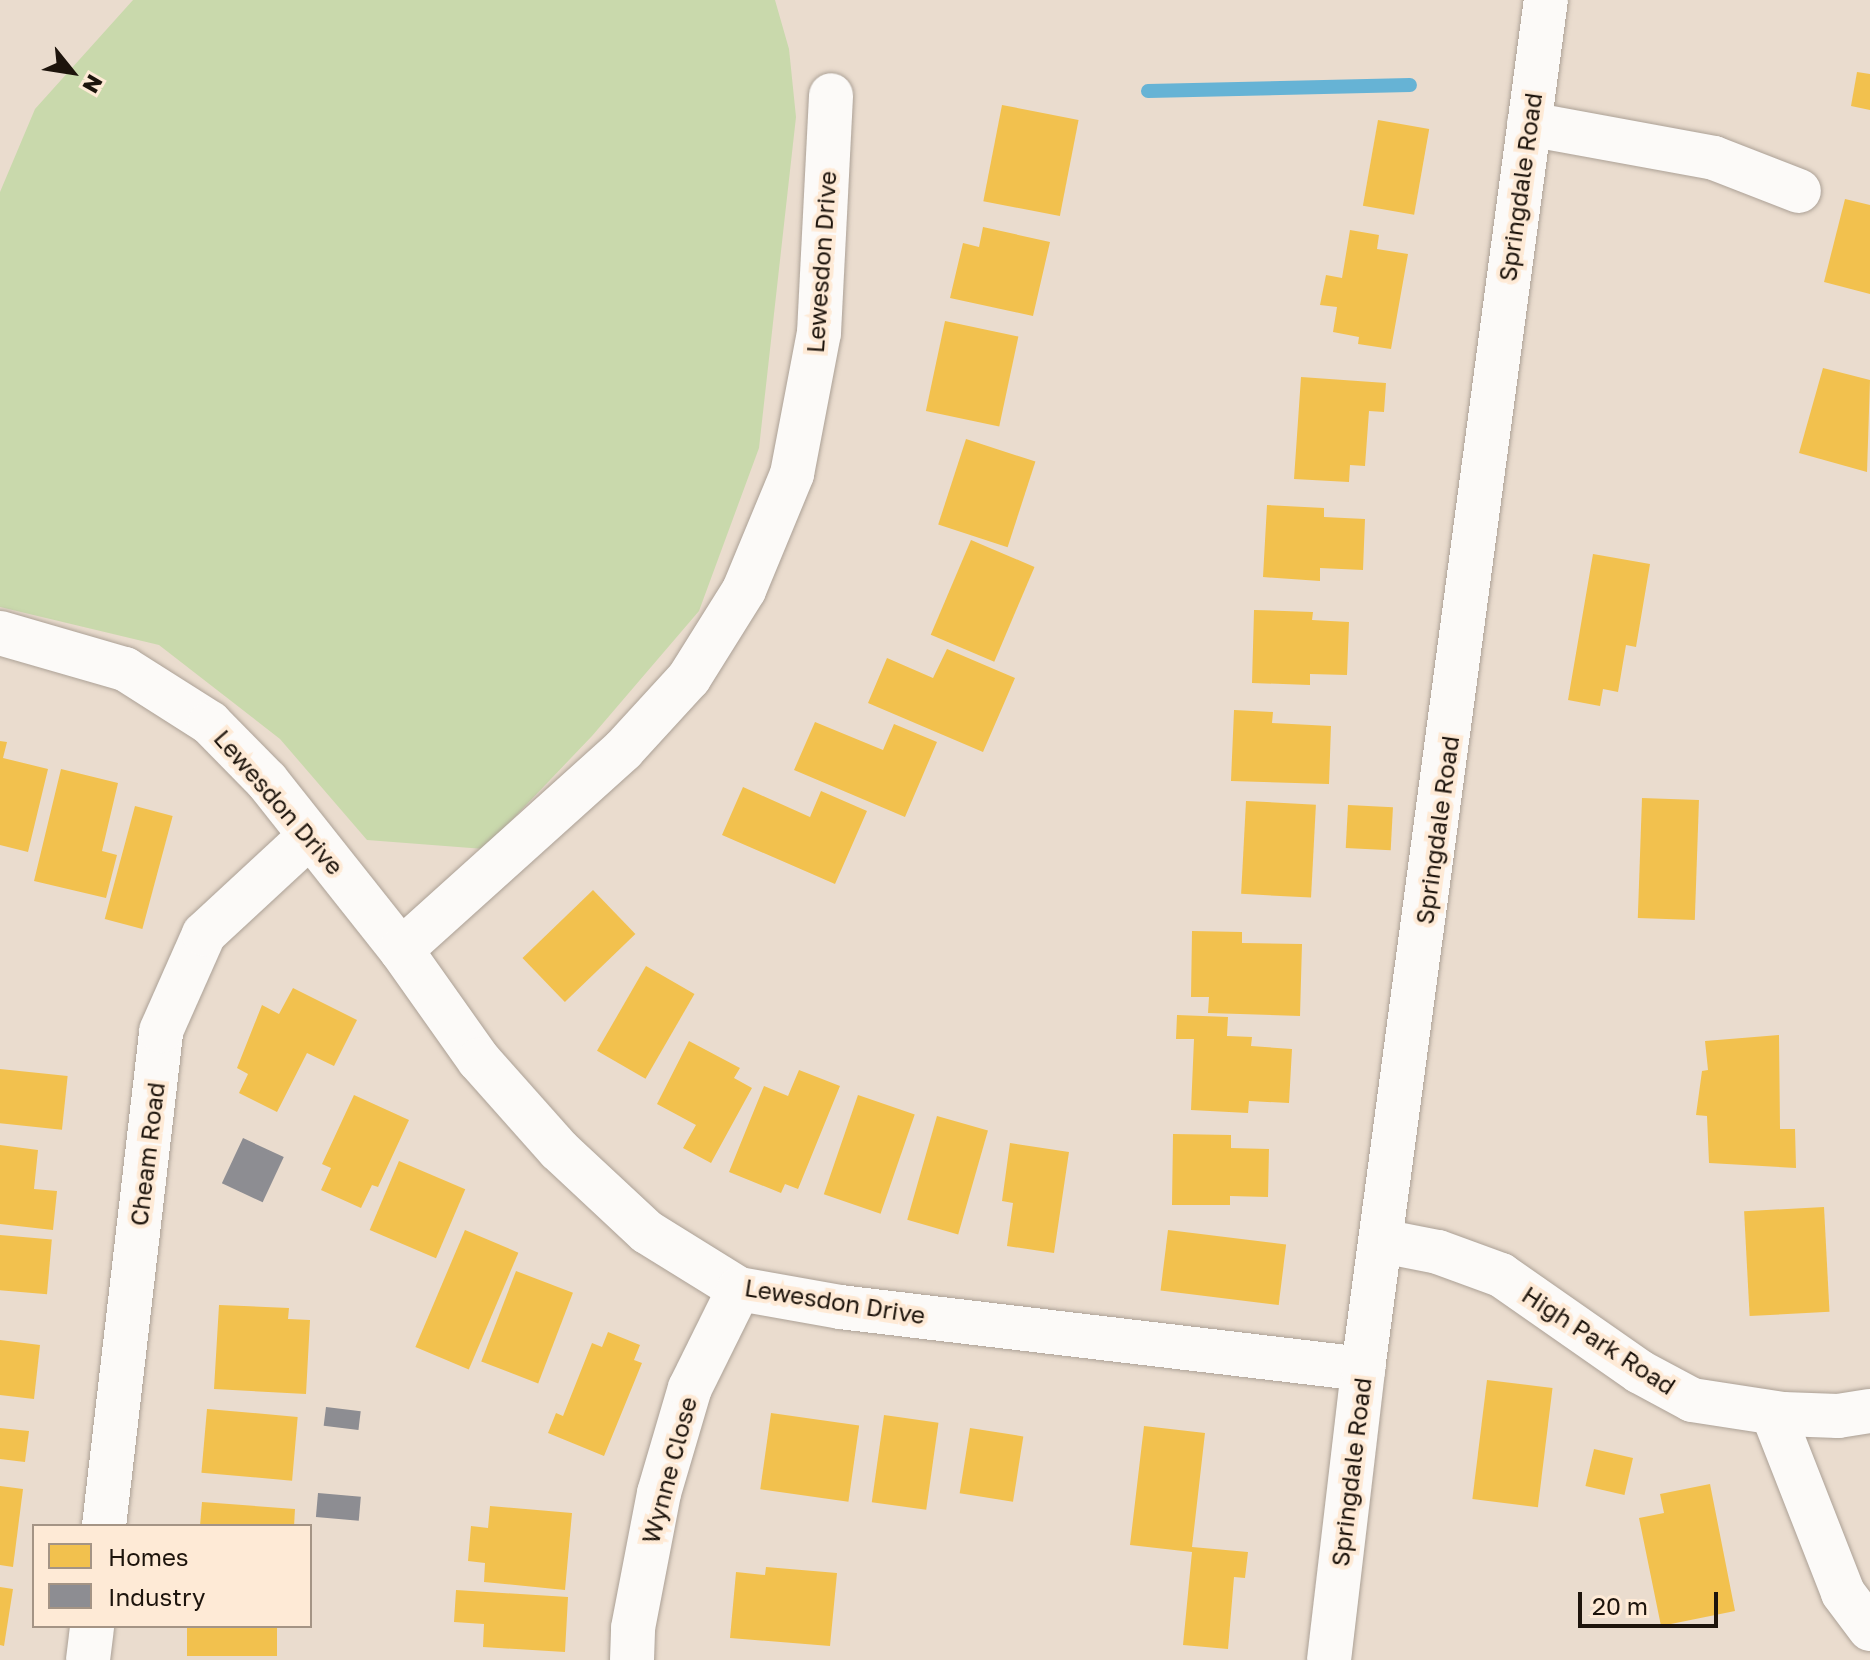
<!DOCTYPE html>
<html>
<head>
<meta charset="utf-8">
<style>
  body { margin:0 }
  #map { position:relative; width:1870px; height:1660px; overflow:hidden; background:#eadcce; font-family:"Golos Text",sans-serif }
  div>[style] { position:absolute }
  .green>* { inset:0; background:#c9d9ac }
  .homes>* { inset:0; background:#f2c14e; transform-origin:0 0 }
  .industry>* { inset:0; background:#8d8d92; transform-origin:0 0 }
  .stream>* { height:14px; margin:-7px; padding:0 7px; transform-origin:7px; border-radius:7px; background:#66b3d5 }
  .roads { filter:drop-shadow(0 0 2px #aca196) drop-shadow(0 0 2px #aca196) }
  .minor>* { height:44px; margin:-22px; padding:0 22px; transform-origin:22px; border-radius:22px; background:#fcfaf8 }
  span { translate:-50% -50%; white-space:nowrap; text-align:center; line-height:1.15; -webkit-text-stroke:8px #feead6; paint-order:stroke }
  .street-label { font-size:24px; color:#1d140c }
  .legend { position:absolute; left:32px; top:1524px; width:280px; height:104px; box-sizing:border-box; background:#feead6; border:2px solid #a49485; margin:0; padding:10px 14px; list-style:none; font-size:24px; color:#1d140c }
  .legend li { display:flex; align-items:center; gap:16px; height:40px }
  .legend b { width:40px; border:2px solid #a49485 }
  .north { position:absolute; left:32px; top:32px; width:80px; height:80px; -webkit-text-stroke:6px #feead6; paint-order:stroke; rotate:120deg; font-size:22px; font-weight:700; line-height:32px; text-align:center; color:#1d140c }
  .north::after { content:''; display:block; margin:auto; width:28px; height:36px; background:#1d140c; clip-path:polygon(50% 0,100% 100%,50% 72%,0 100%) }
  .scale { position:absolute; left:1578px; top:1592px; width:140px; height:36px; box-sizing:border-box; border:4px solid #1d140c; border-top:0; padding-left:10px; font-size:24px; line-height:28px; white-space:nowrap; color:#1d140c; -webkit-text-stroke:6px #feead6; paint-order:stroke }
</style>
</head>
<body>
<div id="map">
  <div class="green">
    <i style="clip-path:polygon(133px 0,775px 0,789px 49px,796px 117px,759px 448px,699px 611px,592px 736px,484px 849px,367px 840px,280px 739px,159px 645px,0 607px,0 192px,35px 109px)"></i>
  </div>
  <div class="homes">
    <i style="clip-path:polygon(1857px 72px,1870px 74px,1870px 110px,1851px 106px)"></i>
    <i style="left:1002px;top:105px;width:78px;height:98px;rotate:11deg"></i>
    <i style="left:1378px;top:120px;width:52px;height:87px;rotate:10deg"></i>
    <i style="clip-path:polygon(1845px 199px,1870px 205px,1870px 294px,1824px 282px)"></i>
    <i style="clip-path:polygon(983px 227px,1050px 242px,1033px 316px,950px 298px,963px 243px,979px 247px)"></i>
    <i style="clip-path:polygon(1350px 230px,1379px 235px,1377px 249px,1408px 254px,1391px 349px,1358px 344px,1359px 337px,1333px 332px,1337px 307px,1320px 305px,1326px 275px,1342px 278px)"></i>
    <i style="left:945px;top:321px;width:75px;height:92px;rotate:12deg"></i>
    <i style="clip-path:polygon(1823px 368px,1870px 380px,1867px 472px,1799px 453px)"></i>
    <i style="clip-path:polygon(1301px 377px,1386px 383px,1384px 412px,1369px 411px,1365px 466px,1350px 465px,1349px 482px,1294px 479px)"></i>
    <i style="left:966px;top:439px;width:73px;height:90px;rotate:18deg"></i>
    <i style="clip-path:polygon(1267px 505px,1324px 508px,1324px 517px,1365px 519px,1363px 570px,1320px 568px,1320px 581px,1263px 577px)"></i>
    <i style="left:971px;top:540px;width:69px;height:103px;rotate:23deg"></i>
    <i style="clip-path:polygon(1593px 554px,1650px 564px,1636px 647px,1626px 645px,1618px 692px,1603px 689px,1600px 706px,1568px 700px)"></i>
    <i style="clip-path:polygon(1254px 610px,1313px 612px,1312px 620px,1349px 622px,1347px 675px,1310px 674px,1310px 685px,1252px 683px)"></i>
    <i style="clip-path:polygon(947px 649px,1015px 678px,983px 752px,868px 703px,887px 658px,933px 678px)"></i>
    <i style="clip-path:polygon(1234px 710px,1273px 712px,1272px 723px,1331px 726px,1329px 784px,1231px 781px)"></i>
    <i style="clip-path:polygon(815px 722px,883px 750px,894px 724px,937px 742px,905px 817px,794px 770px)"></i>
    <i style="clip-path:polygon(0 741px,7px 742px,3px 758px,48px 769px,28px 852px,0 845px)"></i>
    <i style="clip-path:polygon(61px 769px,118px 783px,102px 851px,117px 855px,106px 898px,34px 881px)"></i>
    <i style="clip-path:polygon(743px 787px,810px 817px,821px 791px,867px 811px,835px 884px,722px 835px)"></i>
    <i style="left:1642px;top:798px;width:57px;height:120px;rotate:2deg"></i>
    <i style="left:1246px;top:801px;width:70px;height:93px;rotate:3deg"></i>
    <i style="left:1348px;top:805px;width:45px;height:43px;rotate:3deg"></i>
    <i style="left:135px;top:806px;width:39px;height:117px;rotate:15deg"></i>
    <i style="left:593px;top:890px;width:61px;height:98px;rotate:46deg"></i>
    <i style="clip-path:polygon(1192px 931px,1242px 932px,1242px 943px,1302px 944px,1300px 1016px,1208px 1013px,1209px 997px,1191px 997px)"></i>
    <i style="left:646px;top:966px;width:56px;height:98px;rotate:30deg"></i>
    <i style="clip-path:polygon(293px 988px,357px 1020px,334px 1066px,307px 1053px,277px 1112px,239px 1093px,248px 1074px,237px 1068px,262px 1005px,279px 1014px)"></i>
    <i style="clip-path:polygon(1177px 1015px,1228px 1017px,1227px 1036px,1252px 1037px,1251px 1046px,1292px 1049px,1289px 1103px,1249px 1101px,1248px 1113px,1191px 1110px,1194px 1039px,1176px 1039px)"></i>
    <i style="clip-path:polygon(1779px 1035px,1780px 1129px,1795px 1129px,1796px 1168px,1709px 1163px,1707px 1116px,1696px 1115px,1702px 1071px,1708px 1070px,1705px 1041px)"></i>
    <i style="clip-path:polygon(689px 1041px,740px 1068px,734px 1078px,752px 1088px,711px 1163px,683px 1148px,696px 1125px,657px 1104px)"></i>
    <i style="left:0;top:1069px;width:68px;height:54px;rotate:6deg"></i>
    <i style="clip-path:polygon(799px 1070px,840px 1086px,798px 1189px,785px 1184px,781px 1193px,729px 1172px,764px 1086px,788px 1096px)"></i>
    <i style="clip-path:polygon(354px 1095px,409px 1120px,378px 1187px,372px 1185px,361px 1208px,321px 1190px,331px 1168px,322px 1164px)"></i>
    <i style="left:858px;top:1095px;width:60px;height:105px;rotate:19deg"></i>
    <i style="left:937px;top:1116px;width:53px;height:108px;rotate:16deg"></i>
    <i style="clip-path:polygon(1173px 1134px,1231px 1135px,1231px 1148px,1269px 1149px,1268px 1197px,1230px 1196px,1230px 1205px,1172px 1205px)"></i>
    <i style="clip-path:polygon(1010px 1143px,1069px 1152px,1054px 1253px,1007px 1246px,1013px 1203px,1002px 1201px)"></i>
    <i style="clip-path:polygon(0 1145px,38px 1150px,34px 1189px,57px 1191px,53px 1230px,0 1224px)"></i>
    <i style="left:399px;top:1161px;width:72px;height:75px;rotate:23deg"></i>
    <i style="left:1824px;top:1207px;width:105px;height:80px;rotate:87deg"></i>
    <i style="left:465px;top:1230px;width:58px;height:127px;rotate:23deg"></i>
    <i style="left:1168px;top:1230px;width:119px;height:61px;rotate:7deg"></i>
    <i style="left:0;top:1235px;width:52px;height:55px;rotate:5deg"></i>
    <i style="left:516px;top:1271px;width:61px;height:97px;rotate:21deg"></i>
    <i style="clip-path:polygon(219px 1305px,289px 1308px,288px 1319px,310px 1320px,306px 1394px,214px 1389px)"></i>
    <i style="clip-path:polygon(608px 1332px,640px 1345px,634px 1360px,642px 1363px,604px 1456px,548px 1433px,556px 1413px,563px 1416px,592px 1343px,602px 1347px)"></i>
    <i style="clip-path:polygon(0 1340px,40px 1345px,34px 1399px,0 1395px)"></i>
    <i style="left:1487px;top:1380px;width:66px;height:120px;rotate:7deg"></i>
    <i style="left:207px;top:1409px;width:91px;height:64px;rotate:5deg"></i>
    <i style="left:771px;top:1413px;width:89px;height:77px;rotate:8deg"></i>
    <i style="left:884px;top:1415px;width:55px;height:88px;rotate:8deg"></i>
    <i style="clip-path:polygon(1144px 1426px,1205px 1433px,1192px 1547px,1248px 1552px,1245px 1578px,1234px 1577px,1228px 1649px,1183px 1645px,1192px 1552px,1130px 1545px)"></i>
    <i style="clip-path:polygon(0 1428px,29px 1431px,25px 1462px,0 1459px)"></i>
    <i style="left:970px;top:1428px;width:54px;height:66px;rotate:9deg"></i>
    <i style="left:1594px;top:1449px;width:40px;height:38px;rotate:13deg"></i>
    <i style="clip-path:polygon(1710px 1484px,1735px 1611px,1661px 1626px,1639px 1518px,1664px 1513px,1660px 1494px)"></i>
    <i style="clip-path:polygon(0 1486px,23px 1489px,13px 1567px,0 1565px)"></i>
    <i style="clip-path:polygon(202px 1502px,295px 1509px,294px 1526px,200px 1526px)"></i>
    <i style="clip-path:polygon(490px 1506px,572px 1513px,565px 1590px,484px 1582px,485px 1563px,468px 1561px,471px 1526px,488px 1528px)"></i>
    <i style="clip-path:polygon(766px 1567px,837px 1573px,830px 1646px,730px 1638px,736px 1572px,765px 1575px)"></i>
    <i style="clip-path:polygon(0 1587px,13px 1589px,4px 1646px,0 1645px)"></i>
    <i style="clip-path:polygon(456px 1590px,568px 1597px,565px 1652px,483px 1647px,484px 1624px,454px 1622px)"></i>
    <i style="left:187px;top:1626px;width:90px;height:30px"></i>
  </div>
  <div class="industry">
    <i style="left:243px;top:1138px;width:45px;height:50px;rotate:25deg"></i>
    <i style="left:326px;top:1407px;width:35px;height:19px;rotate:7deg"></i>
    <i style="left:318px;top:1493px;width:43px;height:24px;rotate:5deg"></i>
  </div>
  <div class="stream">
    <i style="left:1148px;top:91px;width:262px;rotate:-1.3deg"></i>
  </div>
  <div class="roads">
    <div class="minor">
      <i style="left:1529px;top:124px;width:188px;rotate:10.4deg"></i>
      <i style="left:1714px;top:158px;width:91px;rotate:21.2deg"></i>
      <i style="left:0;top:633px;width:130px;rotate:16.1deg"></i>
      <i style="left:125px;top:669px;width:101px;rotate:32.4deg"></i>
      <i style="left:210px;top:723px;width:81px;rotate:45.5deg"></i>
      <i style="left:267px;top:781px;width:216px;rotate:51.6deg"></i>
      <i style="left:401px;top:950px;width:135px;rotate:54.7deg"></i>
      <i style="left:479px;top:1060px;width:120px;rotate:48.4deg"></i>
      <i style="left:559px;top:1150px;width:120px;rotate:43deg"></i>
      <i style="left:647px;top:1232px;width:108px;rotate:31.8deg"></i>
      <i style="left:739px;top:1289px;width:103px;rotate:10.1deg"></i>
      <i style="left:840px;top:1307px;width:527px;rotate:6.76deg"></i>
      <i style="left:401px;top:950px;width:299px;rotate:-42deg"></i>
      <i style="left:623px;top:750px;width:98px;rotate:-47.5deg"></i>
      <i style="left:689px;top:678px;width:104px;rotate:-58deg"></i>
      <i style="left:744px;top:590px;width:126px;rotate:-67.5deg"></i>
      <i style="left:792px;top:474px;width:144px;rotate:-79.2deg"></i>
      <i style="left:819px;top:333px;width:238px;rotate:-87.1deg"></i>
      <i style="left:1382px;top:1241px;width:57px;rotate:11.1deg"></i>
      <i style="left:1438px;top:1252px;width:67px;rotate:20.1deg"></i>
      <i style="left:1501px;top:1275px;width:169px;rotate:34.9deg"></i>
      <i style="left:1640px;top:1372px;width:59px;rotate:28.3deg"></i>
      <i style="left:1692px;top:1400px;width:92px;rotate:8.7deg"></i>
      <i style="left:1783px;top:1414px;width:55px;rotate:2.1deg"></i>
      <i style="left:1838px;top:1416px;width:32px;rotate:-9deg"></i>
      <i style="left:1773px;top:1414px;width:192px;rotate:68.6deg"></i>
      <i style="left:1843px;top:1593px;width:45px;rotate:53.1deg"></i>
      <i style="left:104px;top:1526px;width:498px;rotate:-83.4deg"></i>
      <i style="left:161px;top:1031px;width:106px;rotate:-66.1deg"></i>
      <i style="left:204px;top:934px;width:144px;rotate:-42.8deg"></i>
      <i style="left:88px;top:1660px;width:34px;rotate:-83deg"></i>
      <i style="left:632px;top:1660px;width:32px;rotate:-88deg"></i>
      <i style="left:633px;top:1628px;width:137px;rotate:-79.1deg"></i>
      <i style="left:659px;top:1493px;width:109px;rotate:-73.6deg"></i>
      <i style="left:690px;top:1388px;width:110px;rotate:-63.7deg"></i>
      <i style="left:1329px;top:1660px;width:293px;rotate:-83.3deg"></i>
      <i style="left:1363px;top:1369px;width:1381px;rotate:-82.39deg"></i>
    </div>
  </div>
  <div class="street-label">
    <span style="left:1520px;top:187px;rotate:-82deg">Springdale Road</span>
    <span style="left:821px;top:262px;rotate:-86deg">Lewesdon Drive</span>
    <span style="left:279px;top:802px;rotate:49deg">Lewesdon Drive</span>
    <span style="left:1437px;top:830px;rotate:-82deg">Springdale Road</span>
    <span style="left:147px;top:1154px;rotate:-83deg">Cheam Road</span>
    <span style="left:835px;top:1301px;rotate:9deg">Lewesdon Drive</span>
    <span style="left:1599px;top:1340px;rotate:33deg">High Park Road</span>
    <span style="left:669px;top:1470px;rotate:-75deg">Wynne Close</span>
    <span style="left:1351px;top:1472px;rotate:-83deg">Springdale Road</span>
  </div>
  <ul class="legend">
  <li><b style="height:22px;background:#f2c14e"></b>Homes</li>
  <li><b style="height:22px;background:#8d8d92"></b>Industry</li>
  </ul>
  <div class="north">N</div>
  <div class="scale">20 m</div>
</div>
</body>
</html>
